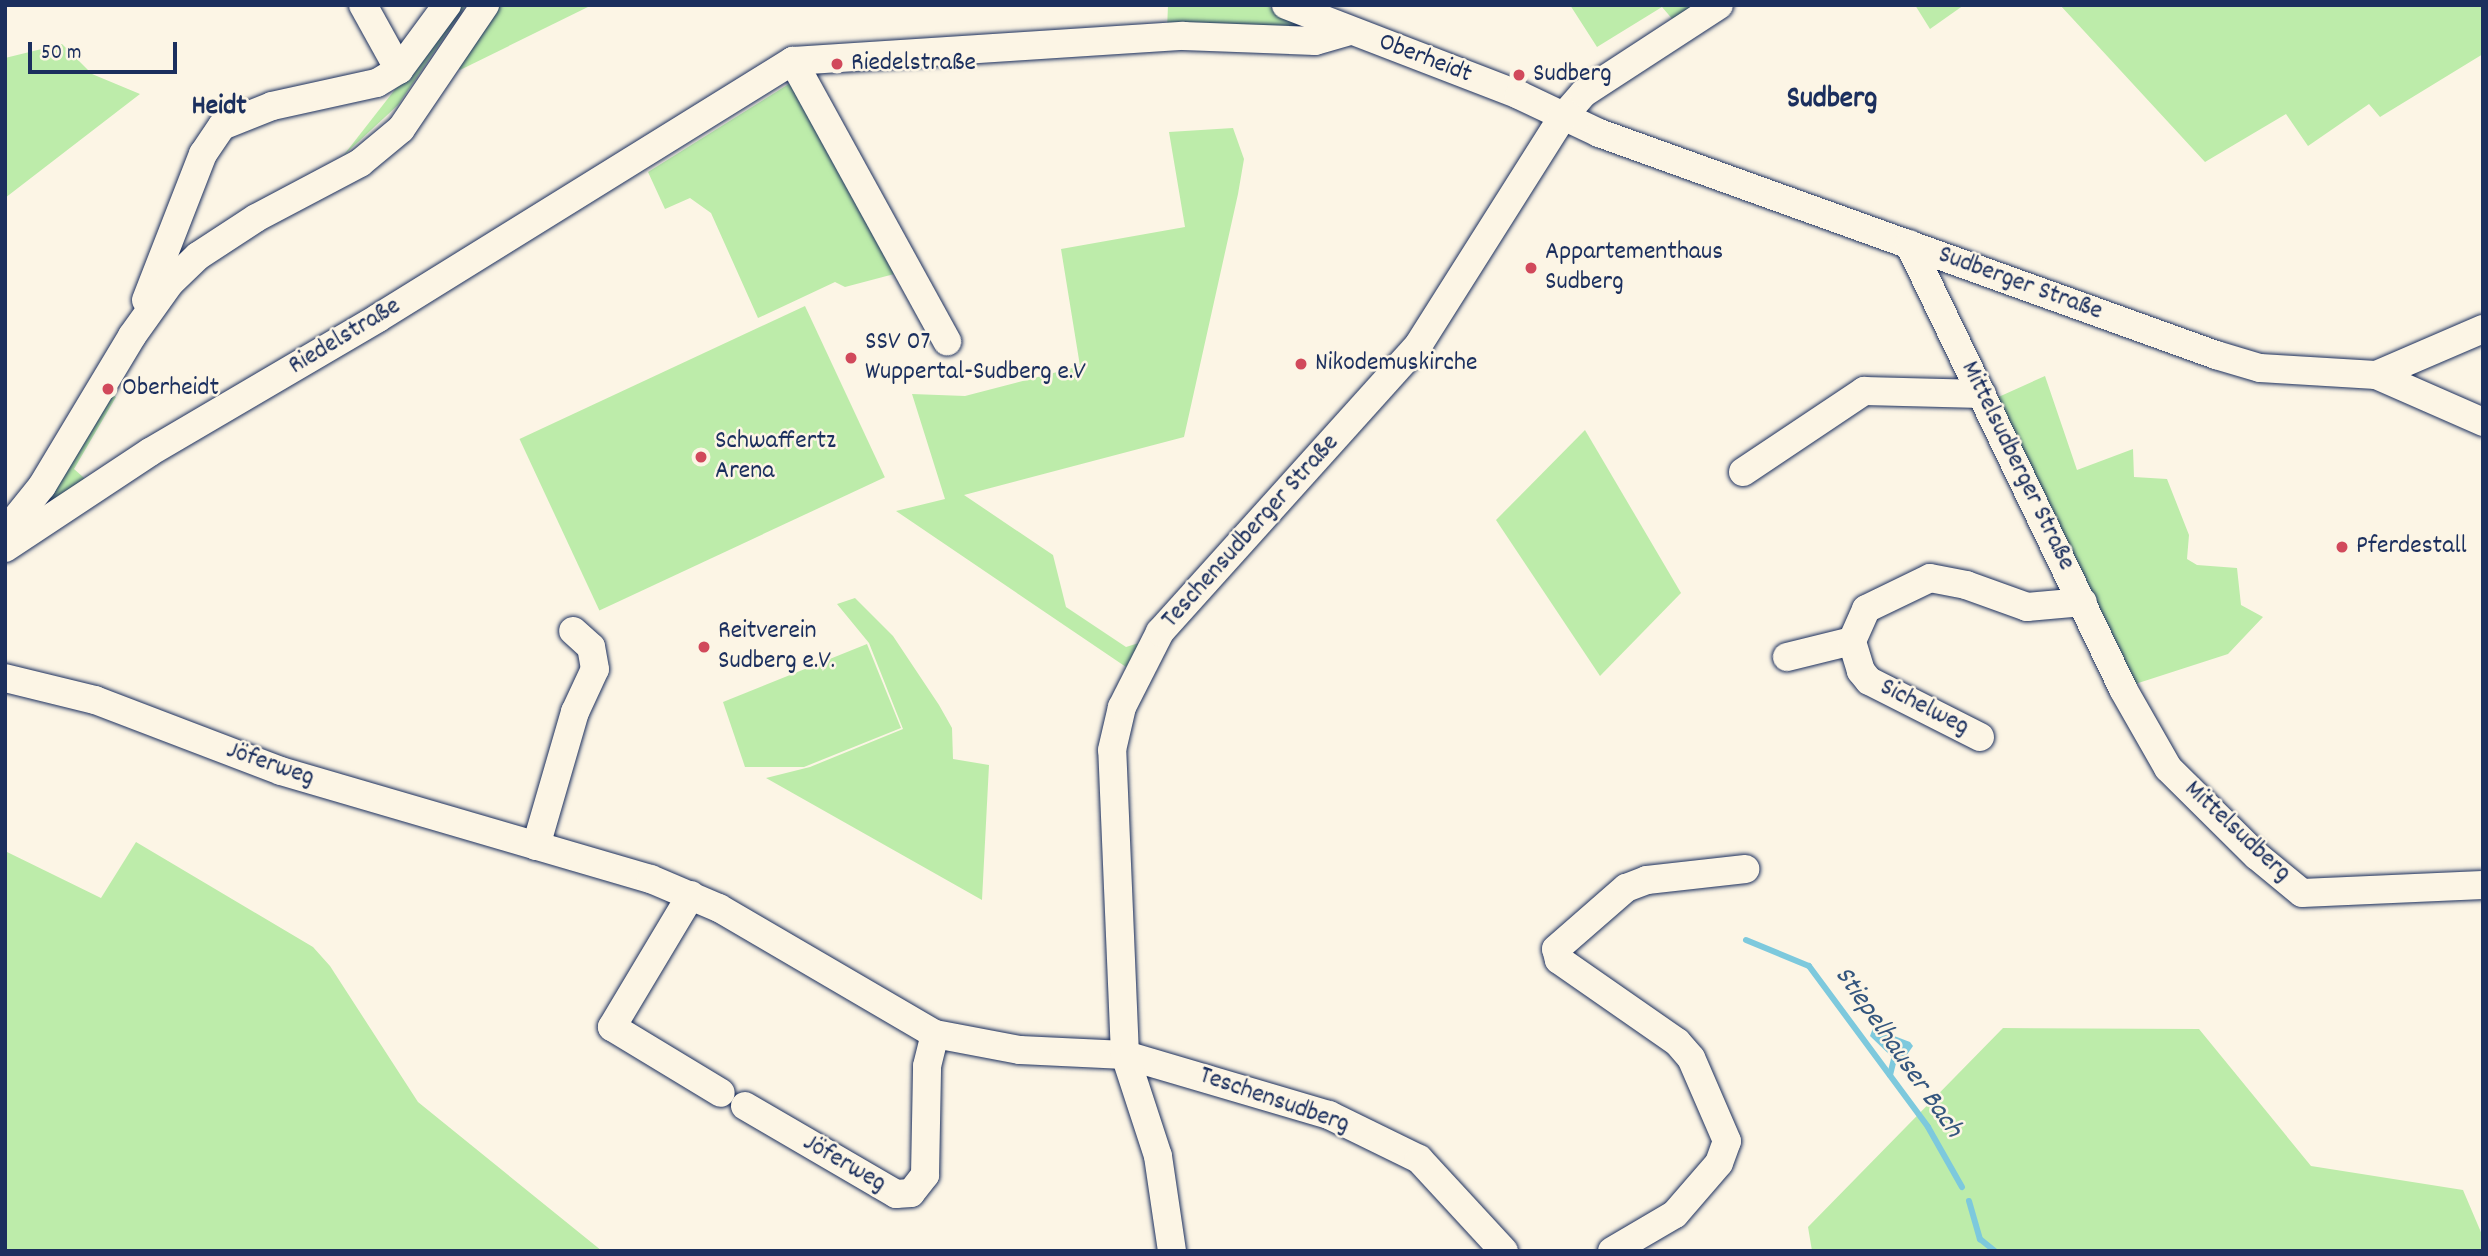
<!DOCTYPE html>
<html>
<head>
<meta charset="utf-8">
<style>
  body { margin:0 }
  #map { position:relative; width:2488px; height:1256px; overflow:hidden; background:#fcf5e5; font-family:Dekko,sans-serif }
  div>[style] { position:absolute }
  .green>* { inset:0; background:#bdecaa; transform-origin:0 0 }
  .water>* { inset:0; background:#7dc9dd }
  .stream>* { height:6px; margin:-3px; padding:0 3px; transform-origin:3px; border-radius:3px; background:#7dc9dd }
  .roads { filter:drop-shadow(0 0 2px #1b2f5e) drop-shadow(0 0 2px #1b2f5e) }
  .minor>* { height:28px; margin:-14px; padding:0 14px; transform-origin:14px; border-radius:14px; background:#fcf5e5 }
  .dots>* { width:19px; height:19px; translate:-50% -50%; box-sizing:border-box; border:4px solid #fcf5e5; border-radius:50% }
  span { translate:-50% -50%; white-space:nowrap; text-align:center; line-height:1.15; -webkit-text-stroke:5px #fcf5e5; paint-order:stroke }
  .street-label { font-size:26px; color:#1b2f5e }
  .poi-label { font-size:26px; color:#1b2f5e }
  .left { translate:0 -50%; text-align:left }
  .neighbourhood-label { font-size:28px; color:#1b2f5e; font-weight:700 }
  .water-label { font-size:28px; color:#34567e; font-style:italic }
  .quarter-label { font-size:30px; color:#1b2f5e; font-weight:700 }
  .frame { position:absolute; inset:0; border:7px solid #1b2f5e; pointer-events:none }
  .scale { position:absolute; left:28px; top:42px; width:149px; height:32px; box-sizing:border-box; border:4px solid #1b2f5e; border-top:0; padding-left:9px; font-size:21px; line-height:24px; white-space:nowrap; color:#1b2f5e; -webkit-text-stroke:5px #fcf5e5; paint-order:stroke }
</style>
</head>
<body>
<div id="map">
  <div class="green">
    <i style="clip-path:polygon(461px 5px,466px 5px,398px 105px,343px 156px)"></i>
    <i style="clip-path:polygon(496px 5px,592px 5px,460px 70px,457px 66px)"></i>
    <i style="clip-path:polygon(1168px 5px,1266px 5px,1299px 24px,1297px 30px,1167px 30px)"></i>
    <i style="clip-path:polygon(1570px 5px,1699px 5px,1674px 21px,1662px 7px,1597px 47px)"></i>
    <i style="clip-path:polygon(1915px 5px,1964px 5px,1930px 29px)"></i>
    <i style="clip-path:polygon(2060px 5px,2483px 5px,2483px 54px,2380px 117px,2369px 104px,2308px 146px,2286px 114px,2205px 162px)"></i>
    <i style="clip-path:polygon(62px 44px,92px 74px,140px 94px,5px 198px,5px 58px)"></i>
    <i style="clip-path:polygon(792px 82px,898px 273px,845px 287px,835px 282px,758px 318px,711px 213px,690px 198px,665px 209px,648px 172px)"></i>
    <i style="clip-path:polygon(1233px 128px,1244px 159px,1238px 194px,1184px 437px,964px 495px,1053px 555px,1066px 607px,1126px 647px,1139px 643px,1126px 667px,896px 511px,945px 499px,912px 394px,965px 396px,1080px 366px,1061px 249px,1185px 227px,1169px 132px)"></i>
    <i style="left:805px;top:306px;width:189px;height:315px;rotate:65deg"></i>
    <i style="clip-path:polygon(2045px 376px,2077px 470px,2133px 449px,2134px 477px,2167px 479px,2189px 535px,2187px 559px,2197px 565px,2237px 568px,2241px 605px,2263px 617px,2228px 654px,2129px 686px,1994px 399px)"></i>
    <i style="clip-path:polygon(109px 393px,116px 397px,74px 469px,91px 484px,48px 506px,43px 502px)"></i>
    <i style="clip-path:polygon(1585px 430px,1681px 593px,1600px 676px,1496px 520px)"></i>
    <i style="clip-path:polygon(855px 598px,893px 636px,939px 705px,952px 728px,953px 759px,989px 765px,982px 900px,766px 778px,810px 767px,903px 729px,869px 643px,837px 604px)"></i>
    <i style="clip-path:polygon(867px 644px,901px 728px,804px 767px,745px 767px,723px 702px)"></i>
    <i style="clip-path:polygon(136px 842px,313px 947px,330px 966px,418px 1102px,602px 1251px,5px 1251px,5px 851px,101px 898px)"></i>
    <i style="clip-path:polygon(2003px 1028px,2199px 1029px,2311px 1166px,2463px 1190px,2483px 1237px,2483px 1251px,1812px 1251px,1808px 1227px)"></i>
  </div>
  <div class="water">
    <i style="clip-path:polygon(1873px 1028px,1910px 1042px,1913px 1046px,1906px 1056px,1894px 1059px,1870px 1036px)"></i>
  </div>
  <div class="stream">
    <i style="left:1746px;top:940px;width:68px;rotate:22.4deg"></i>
    <i style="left:1809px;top:966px;width:200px;rotate:53.5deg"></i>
    <i style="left:1928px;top:1127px;width:69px;rotate:60.5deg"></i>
    <i style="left:1890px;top:1075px;width:16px;rotate:-76deg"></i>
    <i style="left:1969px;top:1201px;width:40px;rotate:74deg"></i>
    <i style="left:1980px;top:1239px;width:19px;rotate:39deg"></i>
  </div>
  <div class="roads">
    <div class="minor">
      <i style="left:363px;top:5px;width:74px;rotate:61deg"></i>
      <i style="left:1286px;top:5px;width:250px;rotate:21.1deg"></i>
      <i style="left:1519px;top:95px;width:89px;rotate:25.4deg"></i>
      <i style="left:1599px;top:133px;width:656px;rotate:19.79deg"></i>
      <i style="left:2216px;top:355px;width:46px;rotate:16.5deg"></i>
      <i style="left:2260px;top:368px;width:116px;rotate:3.5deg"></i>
      <i style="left:2376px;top:375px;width:117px;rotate:23.7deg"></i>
      <i style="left:793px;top:61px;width:320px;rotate:61.2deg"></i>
      <i style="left:1909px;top:244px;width:494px;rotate:64.3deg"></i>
      <i style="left:2123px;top:689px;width:91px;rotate:60.3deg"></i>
      <i style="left:2168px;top:768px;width:125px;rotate:44.7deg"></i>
      <i style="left:2257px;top:856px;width:58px;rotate:39.4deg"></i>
      <i style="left:2302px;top:893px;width:181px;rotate:-2.5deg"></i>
      <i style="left:146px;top:300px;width:157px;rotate:-68.7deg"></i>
      <i style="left:203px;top:154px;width:34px;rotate:-56deg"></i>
      <i style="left:222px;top:126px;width:54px;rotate:-21.8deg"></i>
      <i style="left:272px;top:106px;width:107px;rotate:-12.4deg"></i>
      <i style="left:377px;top:83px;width:26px;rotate:-31deg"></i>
      <i style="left:399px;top:70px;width:81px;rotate:-53.6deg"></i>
      <i style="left:2376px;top:375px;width:116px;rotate:-23.3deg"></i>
      <i style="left:1743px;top:472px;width:146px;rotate:-33.8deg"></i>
      <i style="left:1864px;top:391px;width:118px;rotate:1.5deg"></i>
      <i style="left:5px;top:532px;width:59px;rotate:-51.2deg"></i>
      <i style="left:42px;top:486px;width:175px;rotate:-59deg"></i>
      <i style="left:132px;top:336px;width:65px;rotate:-54.4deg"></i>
      <i style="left:170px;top:283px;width:39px;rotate:-44deg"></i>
      <i style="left:198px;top:256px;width:69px;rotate:-33.2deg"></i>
      <i style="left:256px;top:218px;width:118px;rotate:-27.9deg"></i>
      <i style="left:360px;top:163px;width:53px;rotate:-39.7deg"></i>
      <i style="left:401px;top:129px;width:150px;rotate:-55.9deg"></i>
      <i style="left:5px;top:548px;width:174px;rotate:-33.5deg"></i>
      <i style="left:150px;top:452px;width:264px;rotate:-30.4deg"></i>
      <i style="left:378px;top:318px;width:488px;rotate:-31.8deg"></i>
      <i style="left:793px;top:61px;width:391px;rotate:-3.7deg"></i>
      <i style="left:1183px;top:36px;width:132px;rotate:2.2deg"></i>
      <i style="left:1315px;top:41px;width:37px;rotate:-16deg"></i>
      <i style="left:1787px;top:657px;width:67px;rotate:-13.8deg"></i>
      <i style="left:5px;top:678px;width:93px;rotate:13.7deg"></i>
      <i style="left:95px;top:700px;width:199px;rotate:20.9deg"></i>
      <i style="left:281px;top:771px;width:385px;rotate:16.3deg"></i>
      <i style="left:651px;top:879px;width:74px;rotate:23.1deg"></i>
      <i style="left:719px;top:908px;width:250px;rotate:30.3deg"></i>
      <i style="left:935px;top:1034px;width:86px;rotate:10.7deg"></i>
      <i style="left:1020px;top:1050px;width:105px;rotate:2.7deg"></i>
      <i style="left:1125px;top:1055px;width:213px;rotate:16.4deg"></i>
      <i style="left:1329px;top:1115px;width:100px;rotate:26.1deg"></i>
      <i style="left:1419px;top:1159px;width:125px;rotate:47.3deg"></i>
      <i style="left:1980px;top:737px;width:124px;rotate:-153.2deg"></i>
      <i style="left:1869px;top:681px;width:13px;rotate:-129deg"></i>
      <i style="left:1861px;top:671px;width:31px;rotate:-107deg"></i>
      <i style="left:1852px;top:641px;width:35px;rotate:-66deg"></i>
      <i style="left:1866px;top:609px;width:71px;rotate:-25.8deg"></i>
      <i style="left:1930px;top:578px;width:37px;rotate:11deg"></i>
      <i style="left:1966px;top:585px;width:65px;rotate:19.8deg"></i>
      <i style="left:2027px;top:607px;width:56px;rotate:-5.1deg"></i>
      <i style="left:536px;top:846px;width:140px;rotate:-73.8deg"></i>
      <i style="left:575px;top:712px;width:47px;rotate:-65.1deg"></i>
      <i style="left:595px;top:669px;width:22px;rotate:-100deg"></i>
      <i style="left:591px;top:647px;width:24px;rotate:-138deg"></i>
      <i style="left:691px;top:895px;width:154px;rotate:120.9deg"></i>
      <i style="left:612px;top:1027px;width:127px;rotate:31.2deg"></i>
      <i style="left:745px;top:1106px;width:175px;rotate:30.2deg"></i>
      <i style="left:896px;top:1194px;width:15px;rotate:-4deg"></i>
      <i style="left:911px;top:1193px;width:23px;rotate:-52deg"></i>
      <i style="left:925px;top:1175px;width:109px;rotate:-88.9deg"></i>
      <i style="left:927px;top:1066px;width:33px;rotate:-76deg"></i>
      <i style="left:1172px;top:1251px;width:96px;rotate:-98.4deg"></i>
      <i style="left:1158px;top:1156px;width:106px;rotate:-108.1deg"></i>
      <i style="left:1125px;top:1055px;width:305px;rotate:-92.4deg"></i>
      <i style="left:1112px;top:750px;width:44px;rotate:-76.9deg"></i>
      <i style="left:1122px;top:707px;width:84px;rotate:-63.1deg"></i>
      <i style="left:1160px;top:632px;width:387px;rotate:-48deg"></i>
      <i style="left:1419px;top:344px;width:267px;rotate:-57.7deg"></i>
      <i style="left:1562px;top:118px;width:33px;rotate:-49deg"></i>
      <i style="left:1584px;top:93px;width:161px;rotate:-33.1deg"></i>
      <i style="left:1612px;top:1251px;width:73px;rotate:-30.4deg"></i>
      <i style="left:1675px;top:1214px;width:67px;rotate:-49.2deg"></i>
      <i style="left:1719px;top:1163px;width:23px;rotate:-70deg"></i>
      <i style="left:1727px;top:1141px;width:90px;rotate:-113.4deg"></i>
      <i style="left:1691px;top:1058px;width:21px;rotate:-131deg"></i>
      <i style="left:1677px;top:1042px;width:144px;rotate:-145.2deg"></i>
      <i style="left:1559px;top:960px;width:11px;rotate:-105deg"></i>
      <i style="left:1556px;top:949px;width:93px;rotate:-41.1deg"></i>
      <i style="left:1626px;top:888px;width:22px;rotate:-21deg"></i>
      <i style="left:1647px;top:880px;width:99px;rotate:-6.4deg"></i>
    </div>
  </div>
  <div class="dots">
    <i style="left:837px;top:64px;background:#d1495b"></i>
    <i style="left:1519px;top:75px;background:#d1495b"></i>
    <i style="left:1531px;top:268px;background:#d1495b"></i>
    <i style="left:851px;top:358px;background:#d1495b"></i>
    <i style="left:1301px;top:364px;background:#d1495b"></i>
    <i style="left:108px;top:389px;background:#d1495b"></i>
    <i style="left:701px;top:457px;background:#d1495b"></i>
    <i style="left:2342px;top:547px;background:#d1495b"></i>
    <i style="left:704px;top:647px;background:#d1495b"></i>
  </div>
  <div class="street-label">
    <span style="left:1425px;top:59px;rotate:21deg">Oberheidt</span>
    <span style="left:2020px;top:284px;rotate:20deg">Sudberger Straße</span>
    <span style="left:345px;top:337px;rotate:-31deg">Riedelstraße</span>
    <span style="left:2017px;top:466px;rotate:64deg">Mittelsudberger Straße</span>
    <span style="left:1251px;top:532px;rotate:-48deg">Teschensudberger Straße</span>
    <span style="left:1924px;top:708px;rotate:27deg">Sichelweg</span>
    <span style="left:270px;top:765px;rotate:19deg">Jöferweg</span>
    <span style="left:2237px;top:832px;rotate:43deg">Mittelsudberg</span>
    <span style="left:1274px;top:1101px;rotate:19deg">Teschensudberg</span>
    <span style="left:844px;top:1164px;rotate:30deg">Jöferweg</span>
  </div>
  <div class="poi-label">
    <span class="left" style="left:851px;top:64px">Riedelstraße</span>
    <span class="left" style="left:1533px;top:75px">Sudberg</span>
    <span class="left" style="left:1545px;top:268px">Appartementhaus<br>Sudberg</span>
    <span class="left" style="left:865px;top:358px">SSV 07<br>Wuppertal-Sudberg e.V</span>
    <span class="left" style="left:1315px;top:364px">Nikodemuskirche</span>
    <span class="left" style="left:122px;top:389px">Oberheidt</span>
    <span class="left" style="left:715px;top:457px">Schwaffertz<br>Arena</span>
    <span class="left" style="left:2356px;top:547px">Pferdestall</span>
    <span class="left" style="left:718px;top:647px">Reitverein<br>Sudberg e.V.</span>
  </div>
  <div class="neighbourhood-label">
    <span style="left:219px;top:108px">Heidt</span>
  </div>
  <div class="water-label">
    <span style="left:1897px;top:1053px;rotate:55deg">Stiepelhauser Bach</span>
  </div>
  <div class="quarter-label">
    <span style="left:1832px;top:101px">Sudberg</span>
  </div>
  <div class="frame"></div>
  <div class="scale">50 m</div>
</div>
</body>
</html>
